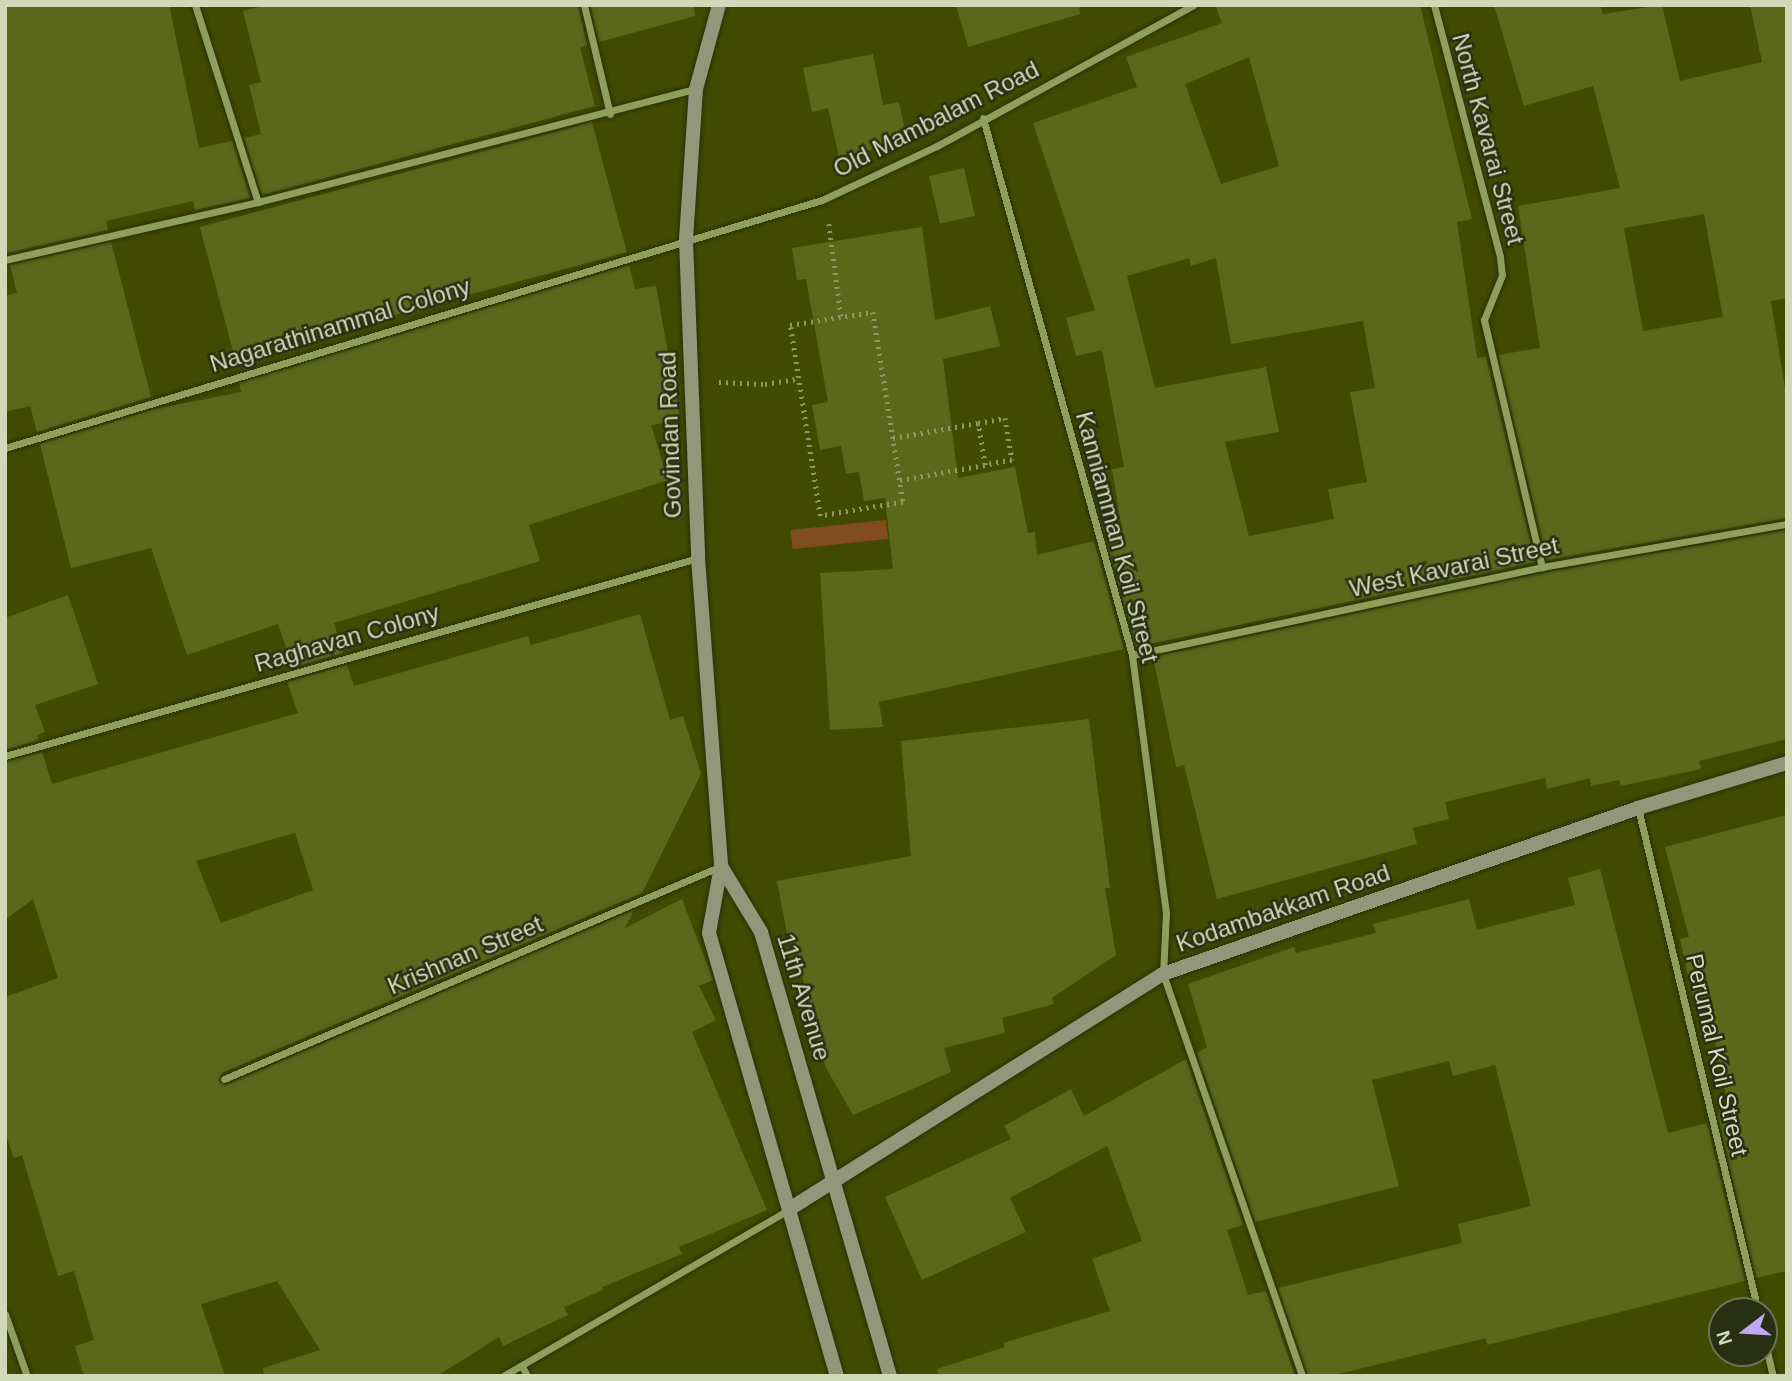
<!DOCTYPE html>
<html>
<head>
<meta charset="utf-8">
<style>
  body { margin:0 }
  #map { position:relative; width:1792px; height:1381px; overflow:hidden; background:#414b00; font-family:Arial,sans-serif }
  div>[style] { position:absolute }
  .green>* { inset:0; background:#824d1e; transform-origin:0 0 }
  .building>* { inset:0; background:#5b681c; transform-origin:0 0 }
  .path>* { height:4.5px; margin-top:-2.25px; transform-origin:0; background:repeating-linear-gradient(90deg,#8f9864 0 2px,transparent 0 7px) }
  .roads { filter:drop-shadow(0 0 2px #292f0b) drop-shadow(0 0 2px #292f0b) }
  .minor>* { height:7px; margin:-3.5px; padding:0 3.5px; transform-origin:3.5px; border-radius:3.5px; background:#8f9e5a }
  .secondary>* { height:14px; margin:-7px; padding:0 7px; transform-origin:7px; border-radius:7px; background:#93977a }
  span { translate:-50% -50%; white-space:nowrap; text-align:center; line-height:1.15; -webkit-text-stroke:5px #292f13; paint-order:stroke }
  .street-label { font-size:24px; color:#d1d9b8 }
  .frame { position:absolute; inset:0; border:7px solid #d1d9b8; pointer-events:none }
  .north { position:absolute; left:1708px; top:1297px; width:70px; height:70px; box-sizing:border-box; background:#292f13; border:2px solid #6c7355; border-radius:50%; rotate:253deg; font-size:19px; font-weight:700; line-height:28px; text-align:center; color:#d1d9b8 }
  .north::after { content:''; display:block; margin:auto; width:24px; height:32px; background:#c0a8f3; clip-path:polygon(50% 0,100% 100%,50% 72%,0 100%) }
</style>
</head>
<body>
<div id="map">
  <div class="green">
    <i style="left:886px;top:520px;width:19px;height:96px;rotate:84deg"></i>
  </div>
  <div class="building">
    <i style="clip-path:polygon(5px 5px,169px 5px,199px 148px,232px 141px,250px 198px,195px 210px,193px 201px,106px 221px,108px 230px,7px 253px)"></i>
    <i style="clip-path:polygon(267px 5px,578px 5px,587px 45px,580px 47px,595px 106px,262px 195px,244px 138px,261px 134px,249px 85px,261px 82px,243px 11px)"></i>
    <i style="clip-path:polygon(590px 5px,694px 5px,695px 16px,599px 42px)"></i>
    <i style="clip-path:polygon(956px 5px,1079px 5px,1080px 14px,968px 47px)"></i>
    <i style="clip-path:polygon(evenodd,1215px 5px,1420px 5px,1472px 219px,1457px 222px,1477px 358px,1486px 357px,1535px 562px,1136px 647px,1106px 539px,1123px 535px,1112px 469px,1124px 467px,1102px 350px,1076px 356px,1066px 318px,1095px 310px,1033px 123px,1137px 87px,1126px 57px,1222px 23px,1215px 5px,1249px 57px,1279px 166px,1221px 184px,1185px 84px,1249px 57px,1215px 5px,1189px 258px,1191px 266px,1216px 258px,1231px 344px,1363px 321px,1375px 388px,1350px 392px,1367px 482px,1328px 489px,1334px 519px,1249px 536px,1225px 442px,1279px 432px,1266px 367px,1155px 388px,1127px 276px,1189px 258px)"></i>
    <i style="clip-path:polygon(evenodd,1494px 5px,1600px 5px,1603px 14px,1662px 5px,1680px 81px,1762px 62px,1750px 5px,1787px 5px,1787px 298px,1771px 301px,1787px 401px,1787px 518px,1547px 560px,1498px 355px,1540px 348px,1518px 206px,1620px 188px,1593px 86px,1524px 106px,1494px 5px,1704px 214px,1723px 317px,1643px 331px,1624px 228px,1704px 214px)"></i>
    <i style="clip-path:polygon(873px 54px,883px 105px,899px 102px,907px 141px,839px 157px,828px 108px,812px 112px,803px 68px)"></i>
    <i style="left:592px;top:122px;width:135px;height:406px;rotate:75deg"></i>
    <i style="left:964px;top:168px;width:49px;height:36px;rotate:77deg"></i>
    <i style="clip-path:polygon(922px 227px,935px 320px,990px 306px,1000px 346px,943px 359px,958px 478px,1015px 467px,1028px 533px,1035px 532px,1037px 555px,1094px 541px,1124px 649px,879px 702px,883px 727px,830px 730px,820px 573px,893px 569px,885px 498px,864px 501px,859px 472px,846px 474px,841px 446px,820px 450px,812px 405px,828px 402px,806px 279px,797px 280px,792px 248px)"></i>
    <i style="clip-path:polygon(111px 242px,151px 397px,37px 432px,30px 406px,5px 412px,5px 296px,17px 293px,10px 265px)"></i>
    <i style="clip-path:polygon(629px 265px,635px 289px,656px 286px,680px 420px,651px 425px,668px 480px,529px 525px,540px 561px,334px 623px,343px 653px,293px 667px,278px 624px,187px 655px,151px 548px,71px 568px,40px 444px,155px 409px,241px 392px,239px 383px)"></i>
    <i style="clip-path:polygon(1787px 530px,1787px 739px,1699px 761px,1701px 769px,1621px 786px,1619px 780px,1591px 786px,1590px 778px,1547px 789px,1545px 778px,1445px 802px,1449px 819px,1413px 828px,1417px 844px,1217px 899px,1184px 765px,1176px 767px,1153px 657px,1543px 573px)"></i>
    <i style="clip-path:polygon(68px 595px,98px 684px,35px 705px,45px 732px,37px 735px,38px 740px,5px 750px,5px 618px)"></i>
    <i style="clip-path:polygon(evenodd,640px 614px,670px 720px,683px 716px,701px 774px,642px 893px,222px 1073px,218px 1081px,226px 1085px,634px 910px,625px 928px,682px 899px,713px 980px,699px 986px,716px 1020px,692px 1032px,767px 1210px,679px 1247px,682px 1254px,602px 1287px,603px 1290px,564px 1307px,568px 1315px,503px 1346px,499px 1337px,437px 1376px,264px 1376px,263px 1368px,320px 1350px,277px 1281px,201px 1304px,225px 1376px,84px 1376px,75px 1346px,94px 1340px,74px 1271px,58px 1276px,22px 1155px,14px 1158px,5px 1133px,5px 997px,58px 978px,33px 899px,5px 920px,5px 762px,42px 752px,52px 784px,298px 713px,287px 682px,347px 665px,354px 686px,528px 636px,531px 645px,640px 614px,295px 833px,313px 890px,221px 923px,196px 861px,295px 833px)"></i>
    <i style="clip-path:polygon(1089px 719px,1110px 888px,1105px 888px,1116px 955px,1052px 998px,1054px 1004px,1002px 1018px,1005px 1033px,944px 1048px,951px 1072px,853px 1115px,825px 1066px,798px 959px,792px 960px,777px 881px,911px 856px,901px 741px)"></i>
    <i style="clip-path:polygon(1787px 815px,1787px 1271px,1756px 1278px,1719px 1121px,1718px 1113px,1729px 1111px,1710px 1016px,1698px 1019px,1680px 939px,1689px 937px,1665px 847px)"></i>
    <i style="clip-path:polygon(1600px 869px,1668px 1133px,1707px 1123px,1745px 1281px,1487px 1345px,1486px 1338px,1330px 1376px,1308px 1376px,1278px 1288px,1462px 1243px,1458px 1224px,1531px 1206px,1495px 1065px,1453px 1076px,1449px 1061px,1372px 1080px,1399px 1186px,1255px 1222px,1197px 1053px,1207px 1047px,1188px 984px,1294px 947px,1296px 953px,1376px 933px,1373px 924px,1469px 899px,1477px 930px,1575px 905px,1568px 878px)"></i>
    <i style="clip-path:polygon(1186px 1059px,1243px 1225px,1227px 1230px,1248px 1295px,1266px 1291px,1295px 1376px,938px 1376px,937px 1369px,1005px 1347px,1003px 1343px,1110px 1311px,1092px 1259px,1142px 1241px,1107px 1146px,1010px 1198px,1026px 1232px,922px 1280px,885px 1197px,1011px 1139px,1004px 1126px,1071px 1089px,1084px 1116px)"></i>
  </div>
  <div class="path">
    <i style="left:829px;top:224px;width:94px;rotate:82.6deg"></i>
    <i style="left:873px;top:312px;width:192px;rotate:81deg"></i>
    <i style="left:903px;top:502px;width:84px;rotate:170.4deg"></i>
    <i style="left:820px;top:516px;width:193px;rotate:-98.9deg"></i>
    <i style="left:790px;top:325px;width:84px;rotate:-8.9deg"></i>
    <i style="left:719px;top:382px;width:46px;rotate:2.5deg"></i>
    <i style="left:765px;top:384px;width:33px;rotate:-9deg"></i>
    <i style="left:1005px;top:418px;width:43px;rotate:80.5deg"></i>
    <i style="left:1012px;top:460px;width:27px;rotate:170deg"></i>
    <i style="left:985px;top:465px;width:43px;rotate:-99.5deg"></i>
    <i style="left:978px;top:423px;width:27px;rotate:-10deg"></i>
    <i style="left:893px;top:438px;width:86px;rotate:-10deg"></i>
    <i style="left:900px;top:480px;width:86px;rotate:-10deg"></i>
  </div>
  <div class="roads">
    <div class="minor">
      <i style="left:195px;top:5px;width:207px;rotate:72.3deg"></i>
      <i style="left:584px;top:5px;width:112px;rotate:76.6deg"></i>
      <i style="left:1434px;top:5px;width:260px;rotate:75.3deg"></i>
      <i style="left:1500px;top:257px;width:18px;rotate:84deg"></i>
      <i style="left:1502px;top:275px;width:48px;rotate:111.8deg"></i>
      <i style="left:1484px;top:320px;width:254px;rotate:76.8deg"></i>
      <i style="left:983px;top:118px;width:557px;rotate:74.49deg"></i>
      <i style="left:1132px;top:655px;width:260px;rotate:82.5deg"></i>
      <i style="left:1166px;top:913px;width:61px;rotate:92.8deg"></i>
      <i style="left:1163px;top:974px;width:425px;rotate:70.9deg"></i>
      <i style="left:5px;top:260px;width:260px;rotate:-12.9deg"></i>
      <i style="left:258px;top:202px;width:452px;rotate:-14.5deg"></i>
      <i style="left:5px;top:448px;width:854px;rotate:-16.89deg"></i>
      <i style="left:822px;top:200px;width:127px;rotate:-25.2deg"></i>
      <i style="left:937px;top:146px;width:292px;rotate:-28.8deg"></i>
      <i style="left:1132px;top:655px;width:419px;rotate:-12.1deg"></i>
      <i style="left:1542px;top:567px;width:249px;rotate:-10deg"></i>
      <i style="left:5px;top:756px;width:721px;rotate:-15.95deg"></i>
      <i style="left:1638px;top:808px;width:517px;rotate:76.58deg"></i>
      <i style="left:224px;top:1079px;width:541px;rotate:-23.2deg"></i>
      <i style="left:5px;top:1314px;width:66px;rotate:70.5deg"></i>
      <i style="left:1764px;top:1338px;width:39px;rotate:77deg"></i>
      <i style="left:522px;top:1366px;width:11px;rotate:63deg"></i>
      <i style="left:503px;top:1376px;width:332px;rotate:-30.2deg"></i>
    </div>
    <div class="secondary">
      <i style="left:719px;top:5px;width:87px;rotate:105.3deg"></i>
      <i style="left:696px;top:89px;width:151px;rotate:93.8deg"></i>
      <i style="left:686px;top:240px;width:318px;rotate:87.8deg"></i>
      <i style="left:698px;top:558px;width:309px;rotate:85.7deg"></i>
      <i style="left:721px;top:866px;width:68px;rotate:100.2deg"></i>
      <i style="left:709px;top:933px;width:461px;rotate:73.9deg"></i>
      <i style="left:721px;top:866px;width:77px;rotate:58.8deg"></i>
      <i style="left:761px;top:932px;width:462px;rotate:73.8deg"></i>
      <i style="left:791px;top:1208px;width:439px;rotate:-32.2deg"></i>
      <i style="left:1163px;top:974px;width:503px;rotate:-19.26deg"></i>
      <i style="left:1638px;top:808px;width:156px;rotate:-16.8deg"></i>
    </div>
  </div>
  <div class="street-label">
    <span style="left:936px;top:119px;rotate:-27deg">Old Mambalam Road</span>
    <span style="left:1488px;top:139px;rotate:75deg">North Kavarai Street</span>
    <span style="left:340px;top:325px;rotate:-17deg">Nagarathinammal Colony</span>
    <span style="left:670px;top:435px;rotate:-92deg">Govindan Road</span>
    <span style="left:1117px;top:537px;rotate:75deg">Kanniamman Koil Street</span>
    <span style="left:1454px;top:567px;rotate:-12deg">West Kavarai Street</span>
    <span style="left:347px;top:638px;rotate:-16deg">Raghavan Colony</span>
    <span style="left:1283px;top:908px;rotate:-19deg">Kodambakkam Road</span>
    <span style="left:465px;top:955px;rotate:-23deg">Krishnan Street</span>
    <span style="left:804px;top:997px;rotate:73deg">11th Avenue</span>
    <span style="left:1717px;top:1055px;rotate:77deg">Perumal Koil Street</span>
  </div>
  <div class="frame"></div>
  <div class="north">N</div>
</div>
</body>
</html>
